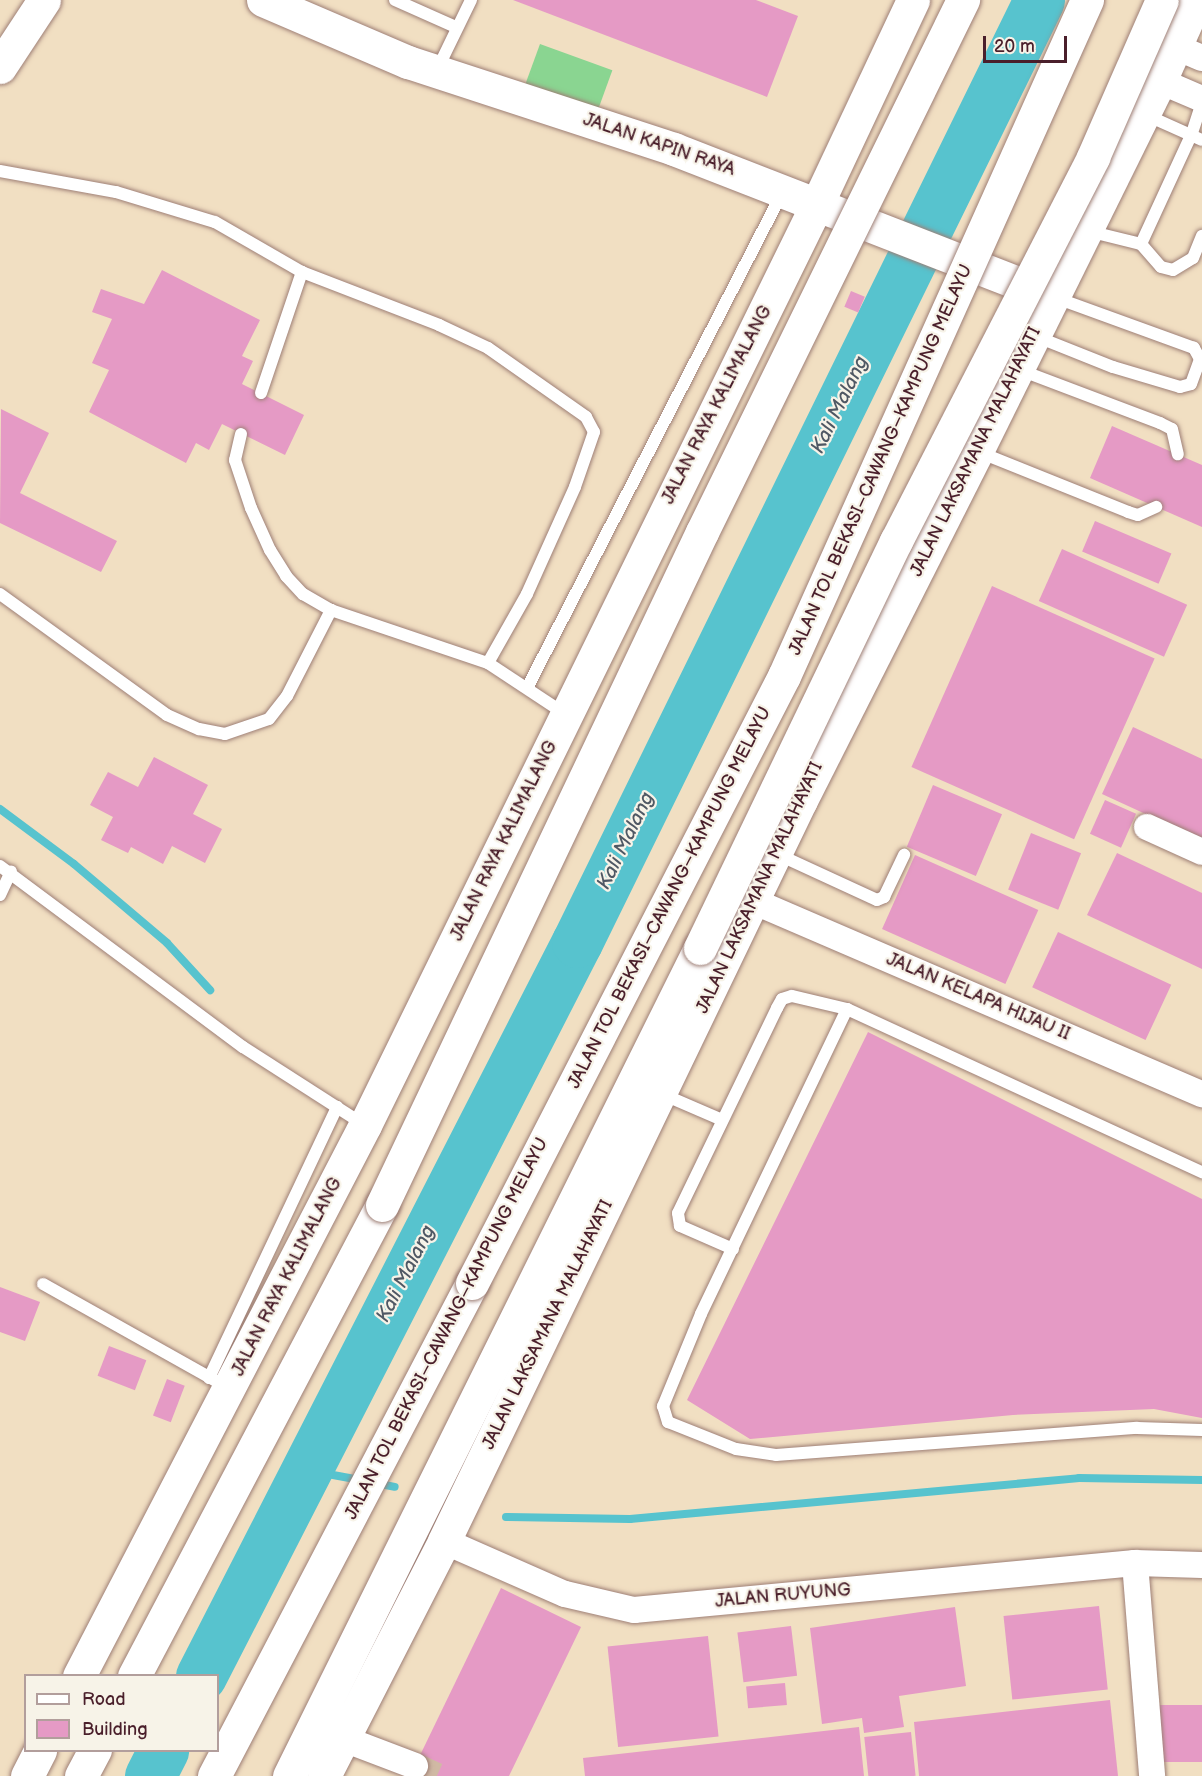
<!DOCTYPE html>
<html>
<head>
<meta charset="utf-8">
<style>
  body { margin:0 }
  #map { position:relative; width:1202px; height:1776px; overflow:hidden; background:#f1dfc2; font-family:"Balsamiq Sans",sans-serif }
  div>[style] { position:absolute }
  .green>* { inset:0; background:#8ad591; transform-origin:0 0 }
  .stream>* { height:8px; margin:-4px; padding:0 4px; transform-origin:4px; border-radius:4px; background:#57c3ce }
  .river>* { height:51px; margin:-25.5px; padding:0 25.5px; transform-origin:25.5px; border-radius:25.5px; background:#57c3ce }
  .building>* { inset:0; background:#e59ac5; transform-origin:0 0 }
  .street-tunnel>* { height:26px; margin-top:-13px; transform-origin:0; background:repeating-linear-gradient(90deg,#d0b9a4 0 26px,transparent 0 39px) }
  .roads { filter:drop-shadow(0 0 2px #9e7f76) drop-shadow(0 0 2px #9e7f76) }
  .lane>* { height:12px; margin:-6px; padding:0 6px; transform-origin:6px; border-radius:6px; background:#fff }
  .street>* { height:26px; margin:-13px; padding:0 13px; transform-origin:13px; border-radius:13px; background:#fff }
  .secondary>* { height:33px; margin:-16.5px; padding:0 16.5px; transform-origin:16.5px; border-radius:16.5px; background:#fff }
  .primary>* { height:33px; margin:-16.5px; padding:0 16.5px; transform-origin:16.5px; border-radius:16.5px; background:#fff }
  .highway>* { height:33px; margin:-16.5px; padding:0 16.5px; transform-origin:16.5px; border-radius:16.5px; background:#fff }
  .bridges { filter:drop-shadow(0 0 2px #9e7f76) drop-shadow(0 0 2px #9e7f76) }
  .highway-bridge>* { height:33px; margin:-16.5px; padding:0 16.5px; transform-origin:16.5px; border-radius:16.5px; background:#fff }
  span { translate:-50% -50%; white-space:nowrap; text-align:center; line-height:1.15; -webkit-text-stroke:4.5px #f7f3e8; paint-order:stroke }
  .street-label { font-size:18px; color:#4a1f2b }
  .water-label { font-size:20px; color:#4f5864; font-style:italic }
  .legend { position:absolute; left:24px; top:1674px; width:195px; height:78px; box-sizing:border-box; background:#f7f3e8; border:2px solid #b29e9c; margin:0; padding:8px 10px; list-style:none; font-size:18px; color:#4a1f2b }
  .legend li { display:flex; align-items:center; gap:12px; height:30px }
  .legend b { width:30px; border:2px solid #b29e9c }
  .scale { position:absolute; left:983px; top:36px; width:84px; height:27px; box-sizing:border-box; border:3px solid #4a1f2b; border-top:0; padding-left:8px; font-size:18px; line-height:21px; white-space:nowrap; color:#4a1f2b; -webkit-text-stroke:4px #f7f3e8; paint-order:stroke }
</style>
</head>
<body>
<div id="map">
  <div class="green">
    <i style="left:540px;top:44px;width:77px;height:44px;rotate:20deg"></i>
  </div>
  <div class="stream">
    <i style="left:0;top:809px;width:92px;rotate:36.6deg"></i>
    <i style="left:74px;top:864px;width:122px;rotate:40.3deg"></i>
    <i style="left:167px;top:943px;width:64px;rotate:47.5deg"></i>
    <i style="left:306px;top:1470px;width:55px;rotate:10.5deg"></i>
    <i style="left:375px;top:1483px;width:20px;rotate:11deg"></i>
    <i style="left:506px;top:1517px;width:124px;rotate:0.9deg"></i>
    <i style="left:630px;top:1519px;width:451px;rotate:-5.2deg"></i>
    <i style="left:1079px;top:1478px;width:123px;rotate:0.9deg"></i>
  </div>
  <div class="river">
    <i style="left:201px;top:1676px;width:825px;rotate:-62.88deg"></i>
    <i style="left:577px;top:942px;width:1049px;rotate:-63.87deg"></i>
    <i style="left:150px;top:1776px;width:29px;rotate:-63deg"></i>
  </div>
  <div class="building">
    <i style="clip-path:polygon(513px 0,756px 0,798px 16px,767px 97px)"></i>
    <i style="clip-path:polygon(162px 270px,260px 320px,242px 356px,253px 361px,242px 384px,304px 415px,285px 455px,222px 424px,209px 450px,196px 443px,186px 463px,89px 412px,109px 370px,92px 363px,112px 319px,92px 312px,101px 289px,144px 304px)"></i>
    <i style="left:851px;top:291px;width:15px;height:17px;rotate:23deg"></i>
    <i style="clip-path:polygon(1px 409px,49px 433px,20px 493px,117px 541px,101px 572px,0 523px)"></i>
    <i style="clip-path:polygon(1112px 426px,1202px 465px,1202px 527px,1090px 478px)"></i>
    <i style="left:1095px;top:521px;width:83px;height:33px;rotate:23deg"></i>
    <i style="left:1062px;top:549px;width:137px;height:57px;rotate:24deg"></i>
    <i style="left:992px;top:586px;width:178px;height:198px;rotate:24deg"></i>
    <i style="clip-path:polygon(1133px 727px,1202px 759px,1202px 840px,1102px 794px)"></i>
    <i style="clip-path:polygon(154px 757px,208px 785px,193px 814px,222px 829px,205px 863px,172px 846px,163px 864px,131px 847px,128px 853px,101px 840px,113px 817px,90px 805px,108px 772px,138px 787px)"></i>
    <i style="left:933px;top:785px;width:75px;height:67px;rotate:23deg"></i>
    <i style="left:1105px;top:800px;width:34px;height:37px;rotate:24deg"></i>
    <i style="left:1031px;top:833px;width:54px;height:61px;rotate:22deg"></i>
    <i style="clip-path:polygon(1117px 853px,1202px 893px,1202px 969px,1087px 915px)"></i>
    <i style="left:915px;top:855px;width:135px;height:81px;rotate:24deg"></i>
    <i style="left:1058px;top:932px;width:125px;height:61px;rotate:25deg"></i>
    <i style="clip-path:polygon(868px 1032px,1202px 1199px,1202px 1418px,1154px 1409px,1013px 1415px,750px 1439px,687px 1400px)"></i>
    <i style="clip-path:polygon(0 1287px,40px 1302px,25px 1341px,0 1332px)"></i>
    <i style="left:109px;top:1346px;width:40px;height:32px;rotate:21deg"></i>
    <i style="left:167px;top:1379px;width:19px;height:39px;rotate:21deg"></i>
    <i style="clip-path:polygon(501px 1588px,581px 1627px,509px 1776px,410px 1776px)"></i>
    <i style="left:1099px;top:1606px;width:84px;height:96px;rotate:84deg"></i>
    <i style="clip-path:polygon(955px 1607px,966px 1686px,899px 1696px,904px 1727px,864px 1733px,862px 1718px,822px 1724px,810px 1628px)"></i>
    <i style="left:791px;top:1626px;width:50px;height:54px;rotate:83deg"></i>
    <i style="left:708px;top:1636px;width:101px;height:101px;rotate:84deg"></i>
    <i style="left:785px;top:1683px;width:22px;height:39px;rotate:85deg"></i>
    <i style="clip-path:polygon(1110px 1700px,1118px 1776px,919px 1776px,914px 1722px)"></i>
    <i style="left:1202px;top:1705px;width:57px;height:44px;rotate:90deg"></i>
    <i style="clip-path:polygon(859px 1727px,864px 1776px,585px 1776px,583px 1758px)"></i>
    <i style="left:911px;top:1732px;width:44px;height:47px;rotate:84deg"></i>
  </div>
  <div class="street-tunnel">
    <i style="left:415px;top:1766px;width:24px;rotate:24deg"></i>
  </div>
  <div class="roads">
    <div class="lane">
      <i style="left:395px;top:0;width:67px;rotate:23.9deg"></i>
      <i style="left:437px;top:70px;width:78px;rotate:-64.1deg"></i>
      <i style="left:1146px;top:115px;width:61px;rotate:24.1deg"></i>
      <i style="left:0;top:171px;width:118px;rotate:10.3deg"></i>
      <i style="left:116px;top:192px;width:103px;rotate:16.9deg"></i>
      <i style="left:215px;top:222px;width:100px;rotate:29.9deg"></i>
      <i style="left:302px;top:272px;width:147px;rotate:21.1deg"></i>
      <i style="left:439px;top:325px;width:54px;rotate:25.1deg"></i>
      <i style="left:488px;top:348px;width:120px;rotate:35.1deg"></i>
      <i style="left:586px;top:417px;width:17px;rotate:62deg"></i>
      <i style="left:594px;top:432px;width:58px;rotate:109.1deg"></i>
      <i style="left:575px;top:487px;width:117px;rotate:114.2deg"></i>
      <i style="left:527px;top:594px;width:79px;rotate:119.5deg"></i>
      <i style="left:1088px;top:231px;width:55px;rotate:13.8deg"></i>
      <i style="left:1141px;top:244px;width:30px;rotate:49deg"></i>
      <i style="left:1161px;top:267px;width:12px;rotate:14deg"></i>
      <i style="left:1173px;top:270px;width:23px;rotate:-31deg"></i>
      <i style="left:1193px;top:258px;width:24px;rotate:-68deg"></i>
      <i style="left:1141px;top:244px;width:122px;rotate:-65.3deg"></i>
      <i style="left:1192px;top:133px;width:32px;rotate:-72deg"></i>
      <i style="left:1035px;top:336px;width:84px;rotate:21.7deg"></i>
      <i style="left:1113px;top:367px;width:70px;rotate:16.6deg"></i>
      <i style="left:1180px;top:387px;width:11px;rotate:-15deg"></i>
      <i style="left:1191px;top:384px;width:27px;rotate:-70deg"></i>
      <i style="left:1200px;top:359px;width:13px;rotate:-119deg"></i>
      <i style="left:1194px;top:348px;width:149px;rotate:-160deg"></i>
      <i style="left:1020px;top:370px;width:150px;rotate:20.7deg"></i>
      <i style="left:1160px;top:423px;width:13px;rotate:27deg"></i>
      <i style="left:1172px;top:429px;width:26px;rotate:77deg"></i>
      <i style="left:261px;top:393px;width:128px;rotate:-71.3deg"></i>
      <i style="left:241px;top:434px;width:27px;rotate:103deg"></i>
      <i style="left:235px;top:460px;width:51px;rotate:71.6deg"></i>
      <i style="left:251px;top:508px;width:46px;rotate:65.7deg"></i>
      <i style="left:270px;top:550px;width:31px;rotate:58deg"></i>
      <i style="left:286px;top:576px;width:25px;rotate:47deg"></i>
      <i style="left:303px;top:594px;width:32px;rotate:30deg"></i>
      <i style="left:331px;top:610px;width:166px;rotate:18.7deg"></i>
      <i style="left:488px;top:663px;width:92px;rotate:33.5deg"></i>
      <i style="left:979px;top:452px;width:161px;rotate:21.9deg"></i>
      <i style="left:1128px;top:512px;width:10px;rotate:17deg"></i>
      <i style="left:1138px;top:515px;width:20px;rotate:-24deg"></i>
      <i style="left:0;top:594px;width:206px;rotate:35.9deg"></i>
      <i style="left:167px;top:715px;width:35px;rotate:24deg"></i>
      <i style="left:199px;top:729px;width:26px;rotate:11deg"></i>
      <i style="left:225px;top:734px;width:46px;rotate:-18.8deg"></i>
      <i style="left:269px;top:719px;width:29px;rotate:-52deg"></i>
      <i style="left:287px;top:696px;width:97px;rotate:-62.9deg"></i>
      <i style="left:527px;top:688px;width:557px;rotate:-62.74deg"></i>
      <i style="left:777px;top:854px;width:110px;rotate:24.7deg"></i>
      <i style="left:877px;top:900px;width:8px;rotate:-23deg"></i>
      <i style="left:884px;top:897px;width:47px;rotate:-64.5deg"></i>
      <i style="left:0;top:866px;width:303px;rotate:36.7deg"></i>
      <i style="left:243px;top:1047px;width:143px;rotate:32.7deg"></i>
      <i style="left:0;top:895px;width:26px;rotate:-65deg"></i>
      <i style="left:847px;top:1009px;width:338px;rotate:115.6deg"></i>
      <i style="left:701px;top:1314px;width:100px;rotate:112.4deg"></i>
      <i style="left:663px;top:1406px;width:17px;rotate:73deg"></i>
      <i style="left:668px;top:1422px;width:73px;rotate:21.7deg"></i>
      <i style="left:736px;top:1449px;width:40px;rotate:8.5deg"></i>
      <i style="left:776px;top:1455px;width:362px;rotate:-4.3deg"></i>
      <i style="left:1137px;top:1428px;width:65px;rotate:1.8deg"></i>
      <i style="left:662px;top:1094px;width:65px;rotate:23.4deg"></i>
      <i style="left:733px;top:1249px;width:58px;rotate:-156.5deg"></i>
      <i style="left:680px;top:1226px;width:13px;rotate:-99deg"></i>
      <i style="left:678px;top:1213px;width:228px;rotate:-64.2deg"></i>
      <i style="left:777px;top:1008px;width:10px;rotate:-61deg"></i>
      <i style="left:782px;top:999px;width:10px;rotate:-17deg"></i>
      <i style="left:792px;top:996px;width:57px;rotate:13.3deg"></i>
      <i style="left:847px;top:1009px;width:391px;rotate:24.7deg"></i>
      <i style="left:43px;top:1284px;width:198px;rotate:29.3deg"></i>
      <i style="left:209px;top:1378px;width:300px;rotate:-64.7deg"></i>
    </div>
    <div class="street">
      <i style="left:1176px;top:47px;width:28px;rotate:23deg"></i>
      <i style="left:1160px;top:81px;width:46px;rotate:23.2deg"></i>
      <i style="left:1147px;top:827px;width:60px;rotate:24.4deg"></i>
      <i style="left:753px;top:901px;width:489px;rotate:23.3deg"></i>
      <i style="left:444px;top:1541px;width:132px;rotate:23.7deg"></i>
      <i style="left:565px;top:1594px;width:71px;rotate:13.1deg"></i>
      <i style="left:634px;top:1610px;width:503px;rotate:-5.36deg"></i>
      <i style="left:1135px;top:1563px;width:67px;rotate:1.7deg"></i>
      <i style="left:1135px;top:1563px;width:214px;rotate:85.4deg"></i>
      <i style="left:344px;top:1739px;width:76px;rotate:20.8deg"></i>
    </div>
    <div class="secondary">
      <i style="left:263px;top:0;width:158px;rotate:23.2deg"></i>
      <i style="left:408px;top:62px;width:280px;rotate:18.1deg"></i>
      <i style="left:674px;top:149px;width:406px;rotate:21.3deg"></i>
      <i style="left:0;top:67px;width:80px;rotate:-56.7deg"></i>
    </div>
    <div class="primary">
      <i style="left:79px;top:1676px;width:621px;rotate:-62.57deg"></i>
      <i style="left:365px;top:1125px;width:1028px;rotate:-63.86deg"></i>
      <i style="left:818px;top:202px;width:223px;rotate:-64.8deg"></i>
      <i style="left:27px;top:1776px;width:29px;rotate:-63deg"></i>
      <i style="left:324px;top:1776px;width:264px;rotate:-62.9deg"></i>
      <i style="left:444px;top:1541px;width:823px;rotate:-64.28deg"></i>
      <i style="left:801px;top:800px;width:391px;rotate:-63.2deg"></i>
      <i style="left:977px;top:451px;width:413px;rotate:-63.7deg"></i>
      <i style="left:1160px;top:81px;width:89px;rotate:-66deg"></i>
    </div>
    <div class="highway">
      <i style="left:134px;top:1676px;width:532px;rotate:-62.23deg"></i>
      <i style="left:81px;top:1776px;width:30px;rotate:-62deg"></i>
      <i style="left:214px;top:1776px;width:556px;rotate:-62.38deg"></i>
      <i style="left:289px;top:1776px;width:924px;rotate:-63.6deg"></i>
    </div>
  </div>
  <div class="bridges">
    <div class="highway-bridge">
      <i style="left:700px;top:948px;width:452px;rotate:-64.3deg"></i>
      <i style="left:896px;top:541px;width:432px;rotate:-62.8deg"></i>
      <i style="left:1093px;top:157px;width:171px;rotate:-66.3deg"></i>
      <i style="left:382px;top:1205px;width:745px;rotate:-64.57deg"></i>
      <i style="left:702px;top:532px;width:593px;rotate:-63.87deg"></i>
      <i style="left:472px;top:1283px;width:682px;rotate:-62.8deg"></i>
      <i style="left:784px;top:676px;width:741px;rotate:-65.86deg"></i>
    </div>
  </div>
  <div class="street-label">
    <span style="left:659px;top:145px;rotate:19deg">JALAN KAPIN RAYA</span>
    <span style="left:717px;top:405px;rotate:-63deg">JALAN RAYA KALIMALANG</span>
    <span style="left:976px;top:452px;rotate:-64deg">JALAN LAKSAMANA MALAHAYATI</span>
    <span style="left:881px;top:460px;rotate:-66deg">JALAN TOL BEKASI–CAWANG–KAMPUNG MELAYU</span>
    <span style="left:504px;top:841px;rotate:-64deg">JALAN RAYA KALIMALANG</span>
    <span style="left:760px;top:888px;rotate:-65deg">JALAN LAKSAMANA MALAHAYATI</span>
    <span style="left:670px;top:898px;rotate:-63deg">JALAN TOL BEKASI–CAWANG–KAMPUNG MELAYU</span>
    <span style="left:978px;top:997px;rotate:23deg">JALAN KELAPA HIJAU II</span>
    <span style="left:287px;top:1277px;rotate:-63deg">JALAN RAYA KALIMALANG</span>
    <span style="left:548px;top:1325px;rotate:-64deg">JALAN LAKSAMANA MALAHAYATI</span>
    <span style="left:447px;top:1329px;rotate:-63deg">JALAN TOL BEKASI–CAWANG–KAMPUNG MELAYU</span>
    <span style="left:783px;top:1596px;rotate:-5deg">JALAN RUYUNG</span>
  </div>
  <div class="water-label">
    <span style="left:840px;top:405px;rotate:-64deg">Kali Malang</span>
    <span style="left:626px;top:841px;rotate:-64deg">Kali Malang</span>
    <span style="left:406px;top:1274px;rotate:-63deg">Kali Malang</span>
  </div>
  <ul class="legend">
  <li><b style="height:8px;background:#fff"></b>Road</li>
  <li><b style="height:16px;background:#e59ac5"></b>Building</li>
  </ul>
  <div class="scale">20 m</div>
</div>
</body>
</html>
